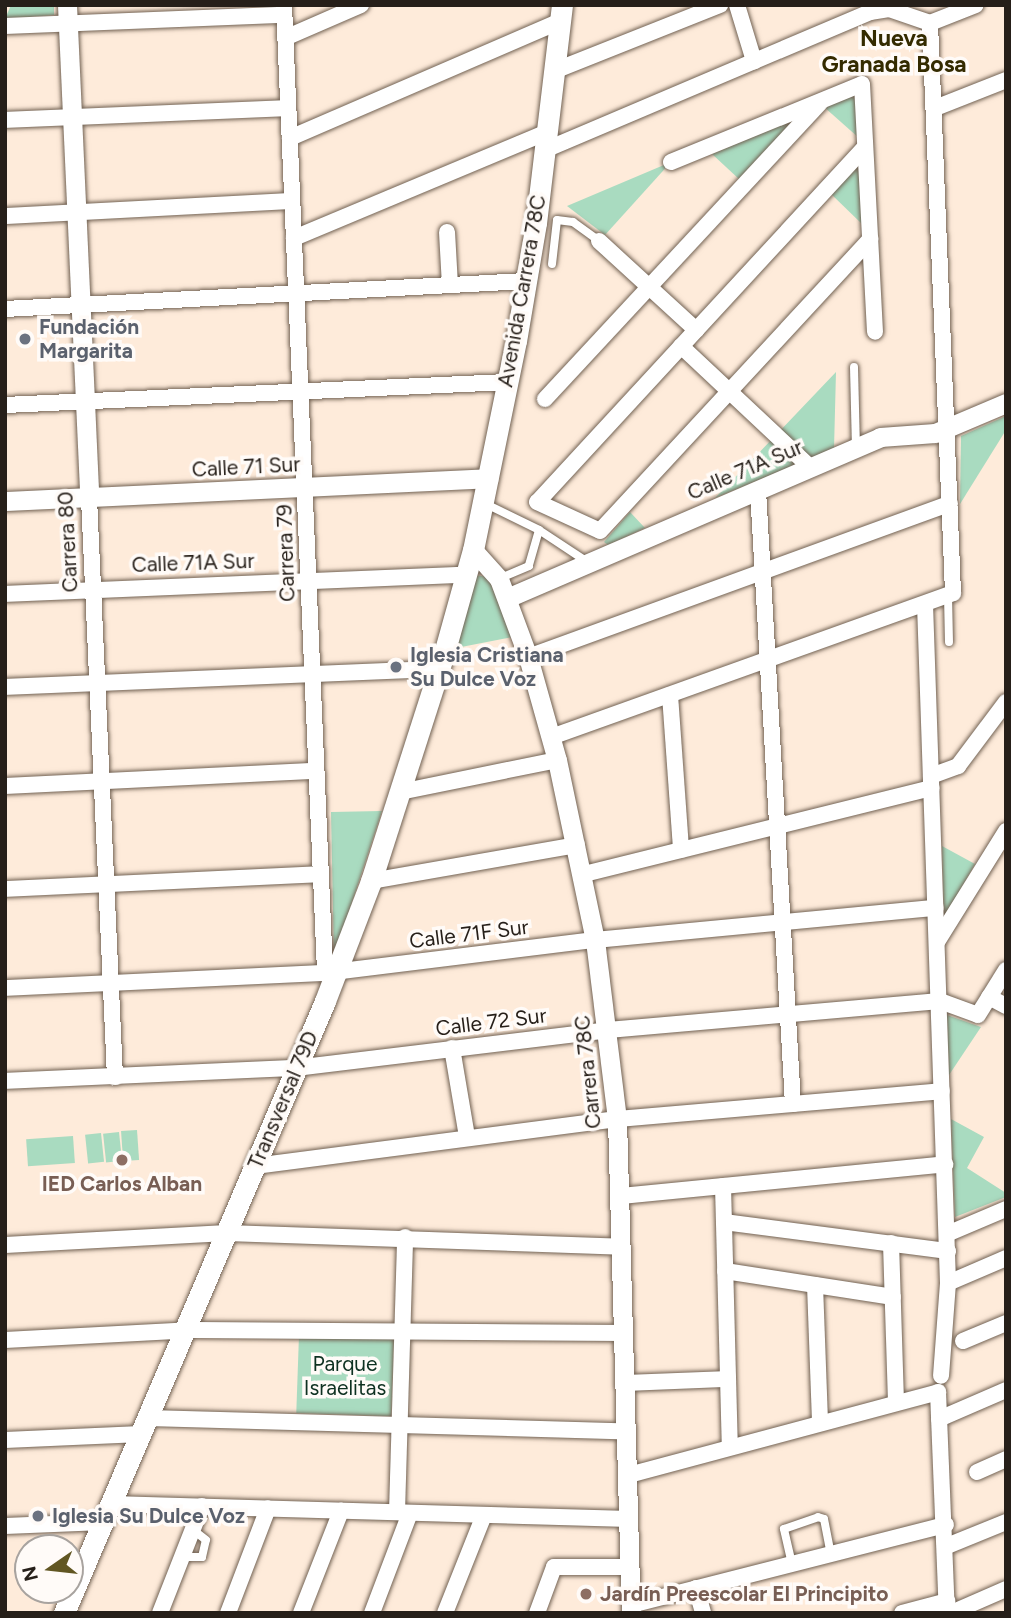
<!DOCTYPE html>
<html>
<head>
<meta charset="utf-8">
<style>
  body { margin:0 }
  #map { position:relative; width:1011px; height:1618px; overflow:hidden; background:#feebda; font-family:Figtree,sans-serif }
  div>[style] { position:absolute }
  .green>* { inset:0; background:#a9dbc0; transform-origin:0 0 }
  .roads { filter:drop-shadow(0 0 2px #716152) drop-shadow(0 0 2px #716152) }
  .service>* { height:8px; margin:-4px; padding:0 4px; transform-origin:4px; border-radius:4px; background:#fff }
  .minor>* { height:16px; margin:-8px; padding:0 8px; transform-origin:8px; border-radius:8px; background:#fff }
  .tertiary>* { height:19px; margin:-9.5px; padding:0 9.5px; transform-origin:9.5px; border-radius:9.5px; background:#fff }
  .secondary>* { height:21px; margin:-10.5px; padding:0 10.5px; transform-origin:10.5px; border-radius:10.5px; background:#fff }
  .dots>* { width:19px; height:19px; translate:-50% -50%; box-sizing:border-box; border:4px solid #fffbf8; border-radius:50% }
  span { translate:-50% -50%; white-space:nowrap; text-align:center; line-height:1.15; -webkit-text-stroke:7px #fffbf8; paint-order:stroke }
  .street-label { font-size:21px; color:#261f19 }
  .worship-label { font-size:21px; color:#5b616d; font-weight:700 }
  .left { translate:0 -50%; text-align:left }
  .education-label { font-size:21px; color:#785e54; font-weight:700 }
  .park-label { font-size:21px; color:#0e3121 }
  .neighbourhood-label { font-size:23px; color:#342b00; font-weight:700 }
  .frame { position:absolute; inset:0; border:7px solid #261f19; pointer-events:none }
  .north { position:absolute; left:14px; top:1534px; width:70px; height:70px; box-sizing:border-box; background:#fffbf8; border:2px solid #a8a39f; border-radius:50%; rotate:256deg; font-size:19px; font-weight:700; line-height:28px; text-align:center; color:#261f19 }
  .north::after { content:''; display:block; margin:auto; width:24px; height:32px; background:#615622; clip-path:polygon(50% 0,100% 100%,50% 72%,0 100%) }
</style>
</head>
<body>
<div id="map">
  <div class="green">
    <i style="clip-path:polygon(11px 5px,54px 5px,54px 15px,5px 19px)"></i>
    <i style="clip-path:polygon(857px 91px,859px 138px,824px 107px)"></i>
    <i style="clip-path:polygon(802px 116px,740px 180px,712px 154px)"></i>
    <i style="clip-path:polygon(862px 157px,864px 226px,829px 192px)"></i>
    <i style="clip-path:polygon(671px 162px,605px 235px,567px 206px)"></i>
    <i style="clip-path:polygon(836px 372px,834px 449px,715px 498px,776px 435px)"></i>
    <i style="clip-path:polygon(1006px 416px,1006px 430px,960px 504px,961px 436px)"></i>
    <i style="clip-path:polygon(630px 512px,645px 528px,608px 545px,604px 542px)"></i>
    <i style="clip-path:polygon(475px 575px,488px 577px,512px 637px,456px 648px)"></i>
    <i style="clip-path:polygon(382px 811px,334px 957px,331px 812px)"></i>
    <i style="clip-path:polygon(942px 846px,975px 864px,944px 918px)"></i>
    <i style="clip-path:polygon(947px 1015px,981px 1027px,949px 1075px)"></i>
    <i style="clip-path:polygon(951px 1119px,984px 1137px,967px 1168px,1006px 1193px,1006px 1197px,955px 1217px)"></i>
    <i style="left:137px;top:1130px;width:30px;height:16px;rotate:86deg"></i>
    <i style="left:119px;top:1132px;width:29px;height:16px;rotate:84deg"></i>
    <i style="left:101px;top:1133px;width:29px;height:16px;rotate:84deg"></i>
    <i style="left:73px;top:1136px;width:27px;height:47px;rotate:86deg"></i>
    <i style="left:299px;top:1335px;width:95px;height:78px;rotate:2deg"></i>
  </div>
  <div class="roads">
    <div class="service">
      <i style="left:552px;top:264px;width:44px;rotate:-83.5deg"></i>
      <i style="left:557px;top:220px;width:16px;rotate:7deg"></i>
      <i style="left:573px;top:222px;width:32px;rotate:36deg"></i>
      <i style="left:854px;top:367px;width:80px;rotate:88.6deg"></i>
      <i style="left:486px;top:504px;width:59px;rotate:26.1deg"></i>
      <i style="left:539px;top:530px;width:37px;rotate:106deg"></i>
      <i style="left:529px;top:566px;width:33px;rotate:157deg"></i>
      <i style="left:539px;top:530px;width:56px;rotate:33.4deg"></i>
      <i style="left:948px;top:595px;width:47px;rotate:88.8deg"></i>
      <i style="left:183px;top:1557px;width:19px"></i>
      <i style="left:202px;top:1557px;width:17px;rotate:-77deg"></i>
      <i style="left:206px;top:1540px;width:16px;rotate:-142deg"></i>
      <i style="left:792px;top:1564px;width:36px;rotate:-103deg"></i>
      <i style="left:784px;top:1529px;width:36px;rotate:-19deg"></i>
      <i style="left:818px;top:1517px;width:6px;rotate:18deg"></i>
      <i style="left:824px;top:1519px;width:36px;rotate:79deg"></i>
    </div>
    <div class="minor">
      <i style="left:284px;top:5px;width:969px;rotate:87.57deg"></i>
      <i style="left:737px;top:5px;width:59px;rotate:73.1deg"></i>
      <i style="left:5px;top:26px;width:279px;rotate:-2.3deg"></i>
      <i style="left:285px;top:38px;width:83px;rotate:-23.5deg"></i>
      <i style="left:554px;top:71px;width:179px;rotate:-21.7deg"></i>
      <i style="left:935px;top:108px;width:76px;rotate:-21.5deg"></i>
      <i style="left:5px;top:120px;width:283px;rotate:-2.4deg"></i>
      <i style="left:290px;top:138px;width:294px;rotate:-23.4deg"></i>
      <i style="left:865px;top:147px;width:483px;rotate:132.7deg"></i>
      <i style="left:537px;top:502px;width:69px;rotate:24.7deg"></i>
      <i style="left:600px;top:531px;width:398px;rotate:-47.2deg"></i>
      <i style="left:545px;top:150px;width:353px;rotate:-23deg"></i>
      <i style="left:870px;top:12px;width:19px;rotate:-9deg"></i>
      <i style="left:889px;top:9px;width:43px;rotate:18.9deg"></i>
      <i style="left:930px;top:23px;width:49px;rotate:-21.4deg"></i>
      <i style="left:671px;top:162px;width:206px;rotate:-22.2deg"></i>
      <i style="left:862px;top:84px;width:248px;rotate:87deg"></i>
      <i style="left:5px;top:216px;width:287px;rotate:-3deg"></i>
      <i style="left:447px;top:232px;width:53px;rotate:86.8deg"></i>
      <i style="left:294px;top:238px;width:274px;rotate:-22.7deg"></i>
      <i style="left:599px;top:241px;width:132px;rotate:42.5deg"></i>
      <i style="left:5px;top:309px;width:522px;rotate:-3.08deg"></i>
      <i style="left:681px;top:346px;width:177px;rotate:43.2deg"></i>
      <i style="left:545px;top:399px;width:403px;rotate:-47.1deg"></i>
      <i style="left:5px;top:405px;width:503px;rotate:-2.62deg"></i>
      <i style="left:758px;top:490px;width:615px;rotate:86.74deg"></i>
      <i style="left:89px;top:498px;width:580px;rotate:87.43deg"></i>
      <i style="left:5px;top:594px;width:462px;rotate:-2.4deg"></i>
      <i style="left:925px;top:604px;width:679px;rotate:88.06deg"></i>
      <i style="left:948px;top:1283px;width:93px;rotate:94.3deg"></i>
      <i style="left:528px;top:657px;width:449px;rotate:-20deg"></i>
      <i style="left:5px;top:687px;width:434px;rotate:-2.4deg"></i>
      <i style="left:670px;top:695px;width:155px;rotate:85.9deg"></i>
      <i style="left:551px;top:737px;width:427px;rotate:-19.7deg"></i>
      <i style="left:953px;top:593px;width:570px;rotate:-92.31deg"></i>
      <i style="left:931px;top:776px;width:29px;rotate:-20deg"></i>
      <i style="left:958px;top:766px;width:80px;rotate:-53.1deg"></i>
      <i style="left:5px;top:786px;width:311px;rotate:-2.8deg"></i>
      <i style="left:400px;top:792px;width:160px;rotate:-11.5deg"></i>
      <i style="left:584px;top:874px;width:358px;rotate:-13.9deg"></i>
      <i style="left:371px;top:881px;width:209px;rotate:-9.9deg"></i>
      <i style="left:5px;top:889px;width:316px;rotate:-2.7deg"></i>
      <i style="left:937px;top:942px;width:131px;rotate:-58.1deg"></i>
      <i style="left:5px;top:988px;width:320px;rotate:-2.7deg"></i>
      <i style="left:325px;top:973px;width:272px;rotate:-7deg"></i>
      <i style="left:595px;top:940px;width:342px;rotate:-5.4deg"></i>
      <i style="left:989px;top:997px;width:19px;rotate:28deg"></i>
      <i style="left:452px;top:1048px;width:90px;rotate:80.4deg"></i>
      <i style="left:5px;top:1081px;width:290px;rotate:-2.6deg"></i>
      <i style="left:295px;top:1068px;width:315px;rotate:-6.9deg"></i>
      <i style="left:608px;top:1030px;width:333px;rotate:-5deg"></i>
      <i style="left:940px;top:1001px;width:40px;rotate:20.2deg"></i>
      <i style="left:978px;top:1015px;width:53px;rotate:-58.1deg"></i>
      <i style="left:255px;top:1166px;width:365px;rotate:-7.4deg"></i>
      <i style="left:617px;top:1119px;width:326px;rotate:-4.9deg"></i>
      <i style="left:723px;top:1186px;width:260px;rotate:88.5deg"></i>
      <i style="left:621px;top:1196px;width:326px;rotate:-5.6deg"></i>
      <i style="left:724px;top:1222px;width:226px;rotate:7.4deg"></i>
      <i style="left:947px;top:1234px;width:64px;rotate:-23deg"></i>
      <i style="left:891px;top:1243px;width:158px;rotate:88.2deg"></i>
      <i style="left:5px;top:1245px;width:222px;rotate:-3.1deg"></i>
      <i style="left:227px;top:1233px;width:395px;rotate:2deg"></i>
      <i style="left:725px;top:1271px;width:170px;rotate:8.8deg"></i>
      <i style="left:948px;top:1283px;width:63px;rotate:-23.3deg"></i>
      <i style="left:815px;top:1285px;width:137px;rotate:87.9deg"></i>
      <i style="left:5px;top:1340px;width:189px;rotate:-3deg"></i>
      <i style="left:194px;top:1330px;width:431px;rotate:0.4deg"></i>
      <i style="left:963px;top:1341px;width:47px;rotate:-22.7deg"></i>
      <i style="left:627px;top:1383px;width:101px;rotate:-2.3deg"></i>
      <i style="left:148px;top:1418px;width:480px;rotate:1.6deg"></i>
      <i style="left:939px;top:1419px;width:73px;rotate:-23.4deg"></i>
      <i style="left:5px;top:1440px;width:136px;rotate:-2.5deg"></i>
      <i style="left:977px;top:1472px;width:32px;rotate:-24deg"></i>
      <i style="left:629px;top:1475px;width:320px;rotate:-15deg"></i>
      <i style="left:938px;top:1392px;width:221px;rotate:87.7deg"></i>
      <i style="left:111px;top:1504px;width:519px;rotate:1.66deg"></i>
      <i style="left:397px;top:1512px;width:275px;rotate:-88.3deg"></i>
      <i style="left:5px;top:1526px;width:98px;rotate:-2.3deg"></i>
      <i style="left:947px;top:1546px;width:64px;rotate:-22.1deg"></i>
      <i style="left:696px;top:1588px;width:26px;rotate:74deg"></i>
      <i style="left:631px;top:1605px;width:325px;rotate:-14.3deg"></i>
      <i style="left:160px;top:1613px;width:115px;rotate:-68.6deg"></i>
      <i style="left:228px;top:1613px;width:112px;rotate:-69.1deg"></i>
      <i style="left:301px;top:1613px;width:110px;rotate:-68.6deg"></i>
      <i style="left:372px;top:1613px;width:107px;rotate:-69.2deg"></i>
      <i style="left:445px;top:1613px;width:105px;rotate:-68.3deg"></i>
      <i style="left:537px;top:1613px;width:49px;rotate:-69.7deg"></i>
      <i style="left:554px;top:1567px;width:77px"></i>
      <i style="left:902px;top:1613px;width:47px;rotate:-14.9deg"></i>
      <i style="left:951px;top:1613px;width:60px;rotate:-23.6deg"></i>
    </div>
    <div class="tertiary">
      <i style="left:67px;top:5px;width:493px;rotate:87.4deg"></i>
      <i style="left:5px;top:501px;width:484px;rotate:-2.7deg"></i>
      <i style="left:473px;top:550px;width:39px;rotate:48deg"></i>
      <i style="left:499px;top:579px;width:83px;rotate:69.6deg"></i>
      <i style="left:528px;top:657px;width:107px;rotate:74.3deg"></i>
      <i style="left:557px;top:760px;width:184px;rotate:78.1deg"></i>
      <i style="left:595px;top:940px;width:180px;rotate:83deg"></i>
      <i style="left:617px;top:1119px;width:494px;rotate:88.4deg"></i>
      <i style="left:507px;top:598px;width:406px;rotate:-23.3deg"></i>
      <i style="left:880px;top:437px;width:55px;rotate:-4.2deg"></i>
      <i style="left:935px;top:433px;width:77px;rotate:-22.9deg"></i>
    </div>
    <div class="secondary">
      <i style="left:64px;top:1613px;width:665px;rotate:-66.9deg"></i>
      <i style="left:325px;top:1001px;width:129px;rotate:-69deg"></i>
      <i style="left:371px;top:881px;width:243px;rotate:-72.2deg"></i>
      <i style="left:445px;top:650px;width:104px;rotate:-74.4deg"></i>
      <i style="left:473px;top:550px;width:213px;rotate:-78.4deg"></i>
      <i style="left:516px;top:341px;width:120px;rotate:-80.4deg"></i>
      <i style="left:536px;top:223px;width:220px;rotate:-83.2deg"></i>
    </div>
  </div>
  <div class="dots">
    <i style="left:25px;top:339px;background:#6b7280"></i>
    <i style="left:396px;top:667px;background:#6b7280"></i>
    <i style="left:122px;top:1160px;background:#8d6e63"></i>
    <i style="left:38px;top:1516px;background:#6b7280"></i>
    <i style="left:586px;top:1594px;background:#8d6e63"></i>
  </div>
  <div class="street-label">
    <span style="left:522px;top:291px;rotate:-80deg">Avenida Carrera 78C</span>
    <span style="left:246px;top:467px;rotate:-3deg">Calle 71 Sur</span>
    <span style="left:745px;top:470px;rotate:-23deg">Calle 71A Sur</span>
    <span style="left:68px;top:542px;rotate:-93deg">Carrera 80</span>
    <span style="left:286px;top:553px;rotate:-92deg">Carrera 79</span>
    <span style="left:193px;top:563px;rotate:-2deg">Calle 71A Sur</span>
    <span style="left:469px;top:934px;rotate:-7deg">Calle 71F Sur</span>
    <span style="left:491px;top:1022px;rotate:-7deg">Calle 72 Sur</span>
    <span style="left:588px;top:1072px;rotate:-96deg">Carrera 78C</span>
    <span style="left:283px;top:1100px;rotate:-67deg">Transversal 79D</span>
  </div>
  <div class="worship-label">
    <span class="left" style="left:39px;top:339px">Fundación<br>Margarita</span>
    <span class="left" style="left:410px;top:667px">Iglesia Cristiana<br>Su Dulce Voz</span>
    <span class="left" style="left:52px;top:1516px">Iglesia Su Dulce Voz</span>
  </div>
  <div class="education-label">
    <span style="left:122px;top:1184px">IED Carlos Alban</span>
    <span class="left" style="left:600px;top:1594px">Jardín Preescolar El Principito</span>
  </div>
  <div class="park-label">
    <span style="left:345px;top:1376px">Parque<br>Israelitas</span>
  </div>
  <div class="neighbourhood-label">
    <span style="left:894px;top:51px">Nueva<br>Granada Bosa</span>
  </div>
  <div class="frame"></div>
  <div class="north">N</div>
</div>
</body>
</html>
